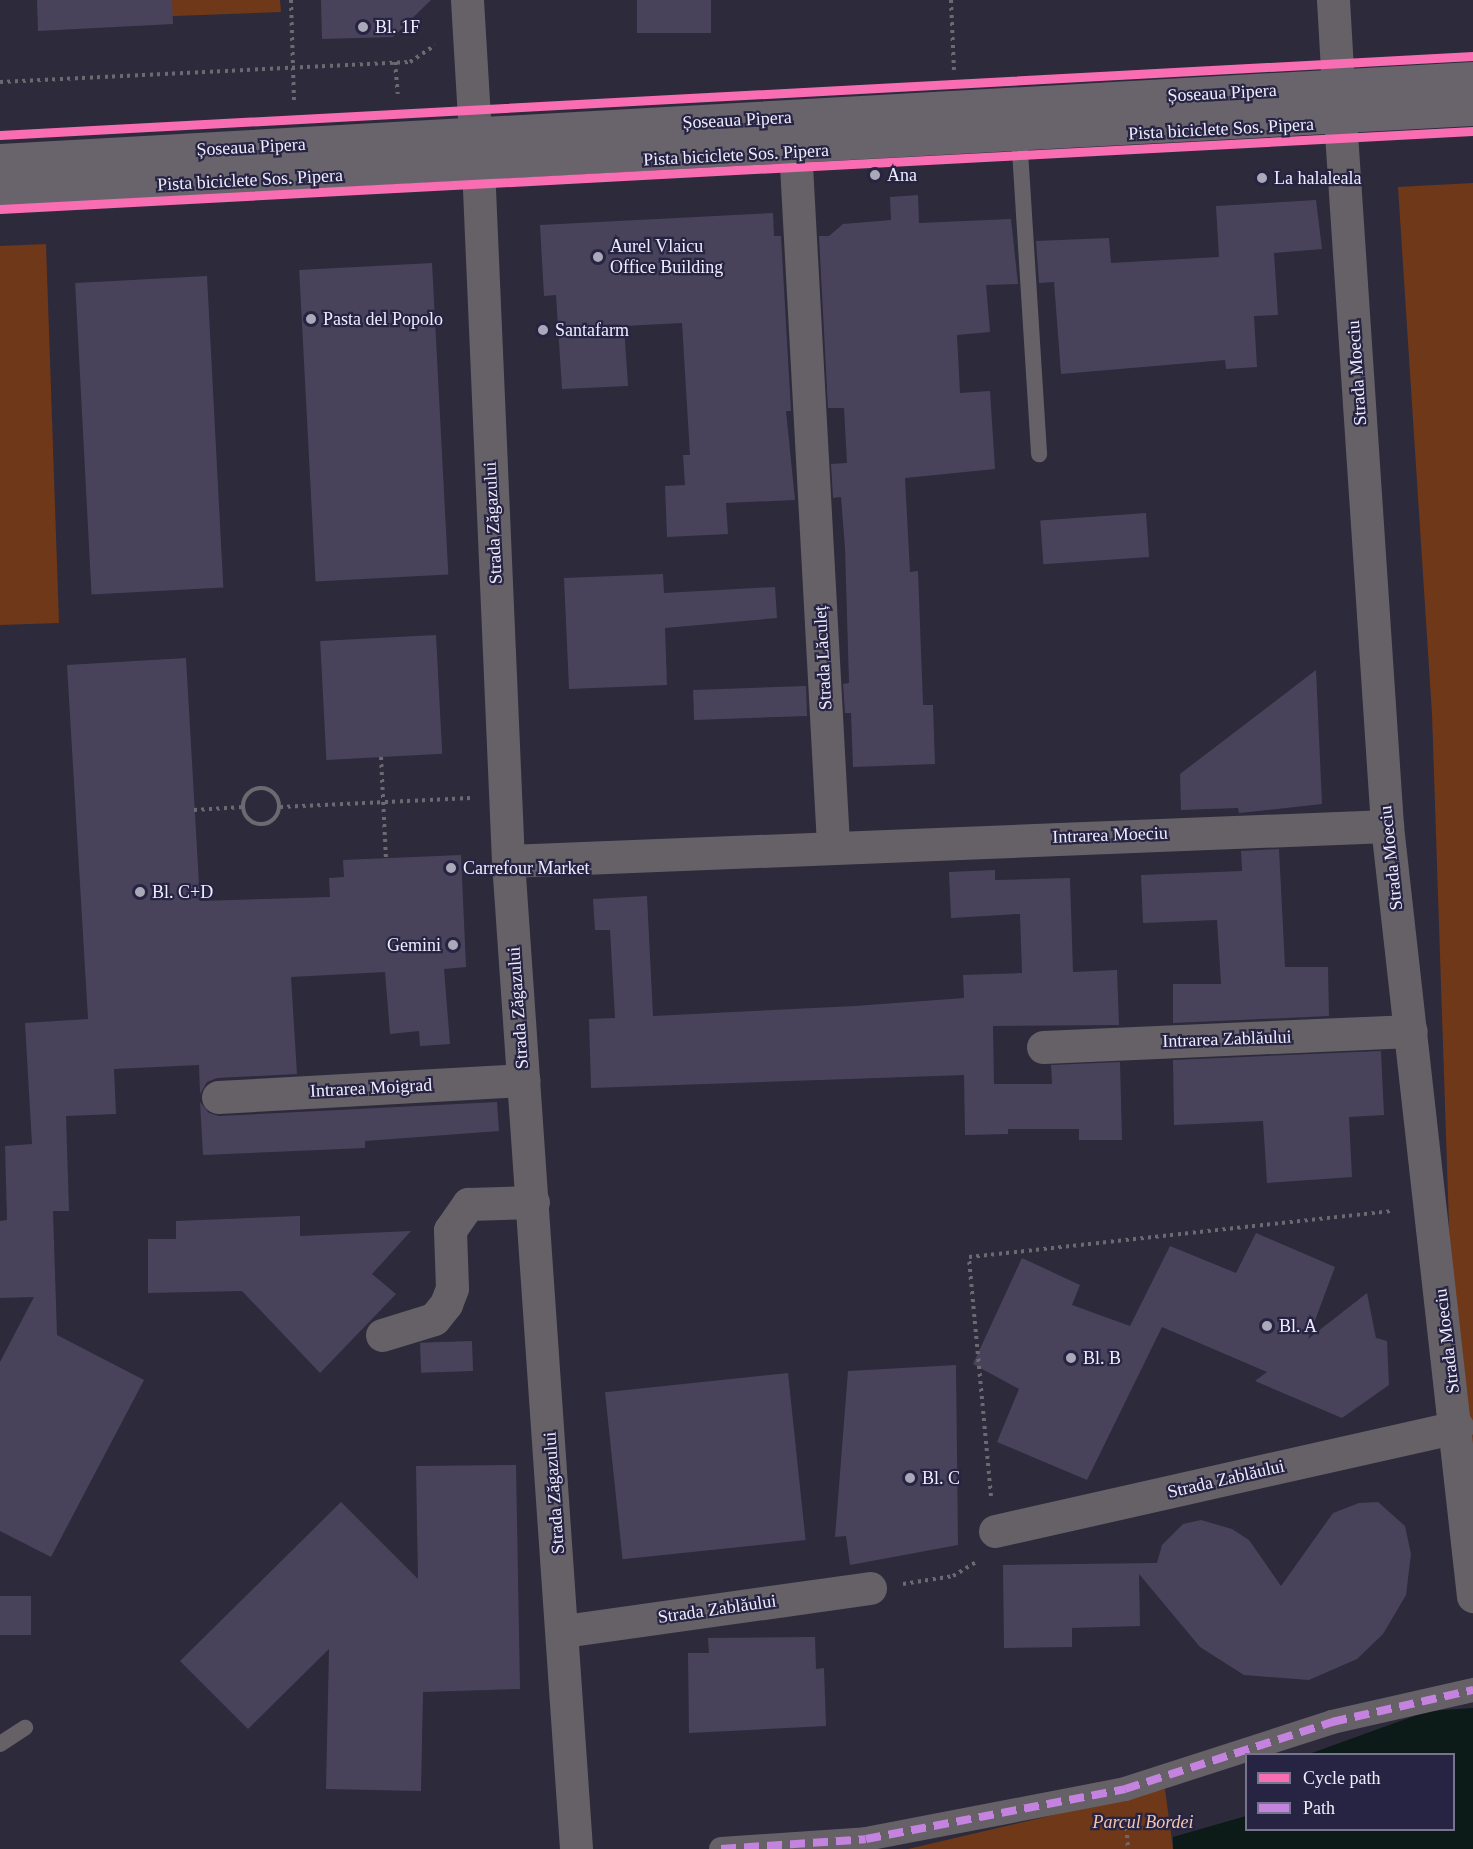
<!DOCTYPE html>
<html>
<head>
<meta charset="utf-8">
<style>
  body { margin:0 }
  #map { position:relative; width:1473px; height:1849px; overflow:hidden; background:#2d2a3c; font-family:Georgia,serif }
  div>[style] { position:absolute }
  .green>* { inset:0; background:#6f3819 }
  .water>* { inset:0; background:#0c1b18 }
  .building>* { inset:0; background:#48435a; transform-origin:0 0 }
  .path>* { height:4px; margin-top:-2px; transform-origin:0; background:repeating-linear-gradient(90deg,#6d6970 0 3px,transparent 0 7.5px) }
  .path>.ring { margin:-2px; padding:0; box-sizing:content-box; background:none; border:4px solid #6d6970; border-radius:50% }
  .service>* { height:16px; margin:-8px; padding:0 8px; transform-origin:8px; border-radius:8px; background:#666166 }
  .pedestrian>* { height:24px; margin:-12px; padding:0 12px; transform-origin:12px; border-radius:12px; background:#666166 }
  .minor>* { height:33px; margin:-16.5px; padding:0 16.5px; transform-origin:16.5px; border-radius:16.5px; background:#666166 }
  .secondary>* { height:33px; margin:-16.5px; padding:0 16.5px; transform-origin:16.5px; border-radius:16.5px; background:#69636b }
  .quiet>* { height:8px; margin-top:-4px; transform-origin:0; background:repeating-linear-gradient(90deg,#c483df 0 15px,transparent 0 23px) }
  .cycleway>* { height:9px; margin:-4.5px; padding:0 4.5px; transform-origin:4.5px; border-radius:4.5px; background:#f96db3 }
  .dots>* { width:16px; height:16px; translate:-50% -50%; box-sizing:border-box; border:3px solid #272343; border-radius:50% }
  span { translate:-50% -50%; white-space:nowrap; text-align:center; line-height:1.15; -webkit-text-stroke:4.5px #272343; paint-order:stroke }
  .poi-label { font-size:18px; color:#eeedfe }
  .left { translate:0 -50%; text-align:left }
  .right { translate:-100% -50%; text-align:right }
  .street-label { font-size:18px; color:#eeedfe }
  .park-label { font-size:18px; color:#f4c4ac; font-style:italic }
  .legend { position:absolute; left:1245px; top:1753px; width:210px; height:78px; box-sizing:border-box; background:#272343; border:2px solid #77748e; margin:0; padding:8px 10px; list-style:none; font-size:18px; color:#eeedfe }
  .legend li { display:flex; align-items:center; gap:12px; height:30px }
  .legend b { width:30px; border:2px solid #77748e }
</style>
</head>
<body>
<div id="map">
  <div class="green">
    <i style="clip-path:polygon(146px 0,280px 0,281px 12px,147px 17px)"></i>
    <i style="clip-path:polygon(1473px 183px,1473px 1455px,1454px 1376px,1432px 714px,1398px 187px)"></i>
    <i style="clip-path:polygon(46px 244px,59px 623px,0 625px,0 246px)"></i>
    <i style="clip-path:polygon(1165px 1789px,1173px 1849px,908px 1849px)"></i>
  </div>
  <div class="water">
    <i style="clip-path:polygon(1473px 1708px,1473px 1849px,1173px 1849px,1173px 1837px,1246px 1816px,1246px 1830px,1454px 1830px,1454px 1754px,1309px 1754px,1428px 1711px)"></i>
  </div>
  <div class="building">
    <i style="clip-path:polygon(37px 0,172px 0,173px 24px,38px 31px)"></i>
    <i style="clip-path:polygon(321px 0,431px 0,393px 37px,322px 39px)"></i>
    <i style="left:637px;top:0;width:74px;height:33px"></i>
    <i style="clip-path:polygon(918px 195px,919px 223px,1011px 219px,1018px 284px,986px 285px,990px 332px,957px 335px,960px 393px,990px 391px,995px 469px,905px 478px,910px 572px,918px 571px,923px 705px,933px 705px,935px 764px,853px 767px,851px 713px,845px 713px,843px 684px,849px 683px,845px 548px,841px 497px,833px 498px,831px 464px,847px 463px,844px 408px,828px 408px,819px 236px,829px 236px,843px 224px,891px 220px,890px 197px)"></i>
    <i style="clip-path:polygon(1316px 200px,1322px 249px,1274px 253px,1278px 315px,1254px 316px,1257px 367px,1226px 369px,1225px 360px,1061px 374px,1054px 282px,1039px 283px,1036px 241px,1109px 238px,1111px 263px,1219px 257px,1216px 206px)"></i>
    <i style="clip-path:polygon(773px 213px,774px 236px,781px 236px,791px 411px,786px 411px,795px 500px,726px 503px,728px 534px,667px 537px,665px 486px,685px 485px,683px 455px,690px 455px,682px 323px,624px 326px,628px 386px,562px 389px,556px 295px,544px 296px,540px 225px)"></i>
    <i style="left:432px;top:263px;width:312px;height:133px;rotate:87deg"></i>
    <i style="left:207px;top:276px;width:312px;height:132px;rotate:87deg"></i>
    <i style="left:1146px;top:513px;width:44px;height:106px;rotate:86deg"></i>
    <i style="clip-path:polygon(663px 574px,664px 593px,775px 587px,777px 618px,665px 628px,667px 685px,569px 689px,564px 578px)"></i>
    <i style="left:436px;top:635px;width:119px;height:116px;rotate:87deg"></i>
    <i style="clip-path:polygon(186px 658px,200px 901px,330px 897px,329px 878px,344px 877px,343px 860px,461px 855px,466px 967px,444px 969px,450px 1044px,420px 1046px,419px 1031px,390px 1034px,385px 972px,291px 977px,297px 1074px,217px 1078px,207px 1082px,200px 1094px,199px 1065px,114px 1069px,116px 1114px,66px 1116px,69px 1211px,53px 1211px,57px 1335px,144px 1380px,51px 1557px,0 1531px,0 1362px,34px 1297px,0 1298px,0 1221px,7px 1220px,5px 1146px,32px 1144px,25px 1023px,88px 1019px,67px 665px)"></i>
    <i style="clip-path:polygon(1316px 670px,1322px 804px,1239px 813px,1238px 808px,1181px 810px,1180px 774px)"></i>
    <i style="left:806px;top:686px;width:30px;height:113px;rotate:88deg"></i>
    <i style="clip-path:polygon(1279px 849px,1285px 967px,1328px 967px,1329px 1016px,1173px 1023px,1173px 984px,1221px 984px,1217px 920px,1143px 923px,1141px 875px,1242px 871px,1241px 851px)"></i>
    <i style="clip-path:polygon(995px 870px,995px 880px,1070px 878px,1073px 972px,1117px 970px,1119px 1025px,993px 1026px,994px 1084px,1052px 1084px,1051px 1065px,1120px 1062px,1122px 1140px,1079px 1140px,1079px 1129px,1008px 1129px,1008px 1134px,965px 1135px,964px 1075px,591px 1088px,589px 1019px,615px 1018px,610px 930px,595px 930px,593px 899px,647px 896px,653px 1016px,855px 1006px,964px 998px,963px 975px,1022px 973px,1020px 914px,951px 918px,949px 872px)"></i>
    <i style="clip-path:polygon(1381px 1051px,1384px 1115px,1349px 1117px,1352px 1177px,1267px 1183px,1263px 1121px,1174px 1125px,1173px 1060px)"></i>
    <i style="clip-path:polygon(200px 1102px,209px 1113px,219px 1116px,497px 1102px,499px 1131px,365px 1141px,365px 1148px,203px 1155px)"></i>
    <i style="clip-path:polygon(300px 1216px,300px 1236px,411px 1231px,372px 1274px,396px 1294px,320px 1373px,242px 1291px,148px 1293px,148px 1239px,176px 1239px,176px 1221px)"></i>
    <i style="clip-path:polygon(1256px 1233px,1335px 1267px,1308px 1339px,1367px 1293px,1376px 1338px,1387px 1341px,1389px 1385px,1342px 1418px,1255px 1381px,1267px 1372px,1162px 1327px,1087px 1480px,997px 1442px,1019px 1389px,973px 1364px,1022px 1258px,1080px 1285px,1072px 1305px,1130px 1326px,1170px 1246px,1236px 1273px)"></i>
    <i style="left:472px;top:1341px;width:30px;height:52px;rotate:88deg"></i>
    <i style="clip-path:polygon(956px 1365px,958px 1545px,850px 1565px,846px 1536px,835px 1537px,848px 1371px)"></i>
    <i style="left:788px;top:1373px;width:168px;height:184px;rotate:84deg"></i>
    <i style="clip-path:polygon(516px 1465px,520px 1689px,423px 1692px,421px 1791px,326px 1789px,329px 1649px,248px 1729px,180px 1661px,341px 1502px,418px 1579px,416px 1466px)"></i>
    <i style="clip-path:polygon(1378px 1502px,1405px 1526px,1411px 1554px,1406px 1595px,1383px 1634px,1357px 1659px,1309px 1680px,1244px 1675px,1200px 1647px,1139px 1574px,1140px 1626px,1072px 1628px,1072px 1647px,1004px 1648px,1003px 1565px,1157px 1563px,1162px 1545px,1183px 1524px,1201px 1520px,1232px 1529px,1249px 1540px,1281px 1586px,1333px 1513px,1359px 1503px)"></i>
    <i style="left:0;top:1596px;width:31px;height:39px"></i>
    <i style="clip-path:polygon(815px 1637px,816px 1669px,824px 1668px,826px 1726px,689px 1733px,688px 1653px,709px 1653px,708px 1638px)"></i>
  </div>
  <div class="path">
    <i style="left:291px;top:0;width:100px;rotate:88.3deg"></i>
    <i style="left:951px;top:0;width:71px;rotate:87.6deg"></i>
    <i style="left:395px;top:62px;width:32px;rotate:85deg"></i>
    <i style="left:0;top:82px;width:410px;rotate:-2.8deg"></i>
    <i style="left:410px;top:62px;width:30px;rotate:-34deg"></i>
    <i style="left:381px;top:757px;width:101px;rotate:87.2deg"></i>
    <i class="ring" style="left:243px;top:788px;width:32px;height:32px"></i>
    <i style="left:280px;top:807px;width:191px;rotate:-2.7deg"></i>
    <i style="left:194px;top:810px;width:49px;rotate:-3.5deg"></i>
    <i style="left:991px;top:1496px;width:240px;rotate:-95.3deg"></i>
    <i style="left:969px;top:1257px;width:427px;rotate:-6.2deg"></i>
    <i style="left:903px;top:1584px;width:51px;rotate:-9.1deg"></i>
    <i style="left:953px;top:1576px;width:29px;rotate:-31deg"></i>
    <i style="left:1126px;top:1820px;width:29px;rotate:86deg"></i>
  </div>
  <div class="service">
    <i style="left:1019px;top:135px;width:320px;rotate:86.4deg"></i>
    <i style="left:0;top:1744px;width:30px;rotate:-33deg"></i>
  </div>
  <div class="pedestrian">
    <i style="left:721px;top:1849px;width:145px;rotate:-3.9deg"></i>
    <i style="left:866px;top:1839px;width:264px;rotate:-10.9deg"></i>
    <i style="left:1125px;top:1789px;width:218px;rotate:-17.9deg"></i>
    <i style="left:1332px;top:1722px;width:145px;rotate:-12.8deg"></i>
  </div>
  <div class="minor">
    <i style="left:467px;top:0;width:135px;rotate:86.6deg"></i>
    <i style="left:1333px;top:0;width:86px;rotate:86.7deg"></i>
    <i style="left:1340px;top:118px;width:710px;rotate:86.2deg"></i>
    <i style="left:1387px;top:826px;width:775px;rotate:83.63deg"></i>
    <i style="left:795px;top:147px;width:699px;rotate:86.88deg"></i>
    <i style="left:478px;top:166px;width:696px;rotate:87.53deg"></i>
    <i style="left:508px;top:861px;width:990px;rotate:86.06deg"></i>
    <i style="left:508px;top:861px;width:880px;rotate:-2.28deg"></i>
    <i style="left:1043px;top:1047px;width:368px;rotate:-2.5deg"></i>
    <i style="left:218px;top:1097px;width:306px;rotate:-3.2deg"></i>
    <i style="left:382px;top:1335px;width:54px;rotate:-17.1deg"></i>
    <i style="left:434px;top:1319px;width:19px;rotate:-51deg"></i>
    <i style="left:446px;top:1304px;width:17px;rotate:-69deg"></i>
    <i style="left:452px;top:1288px;width:58px;rotate:-92deg"></i>
    <i style="left:450px;top:1230px;width:32px;rotate:-55deg"></i>
    <i style="left:468px;top:1204px;width:65px;rotate:-1.8deg"></i>
    <i style="left:995px;top:1531px;width:474px;rotate:-12.7deg"></i>
    <i style="left:564px;top:1631px;width:309px;rotate:-8deg"></i>
  </div>
  <div class="secondary">
    <i style="left:0;top:160px;width:1475px;rotate:-3.19deg"></i>
    <i style="left:0;top:189px;width:1475px;rotate:-3.11deg"></i>
  </div>
  <div class="quiet">
    <i style="left:721px;top:1849px;width:145px;rotate:-3.9deg"></i>
    <i style="left:866px;top:1839px;width:264px;rotate:-10.9deg"></i>
    <i style="left:1125px;top:1789px;width:218px;rotate:-17.9deg"></i>
    <i style="left:1332px;top:1722px;width:145px;rotate:-12.8deg"></i>
  </div>
  <div class="cycleway">
    <i style="left:0;top:135px;width:1475px;rotate:-3.07deg"></i>
    <i style="left:0;top:209px;width:1475px;rotate:-3.03deg"></i>
  </div>
  <div class="dots">
    <i style="left:363px;top:27px;background:#aaa9ba"></i>
    <i style="left:875px;top:175px;background:#aaa9ba"></i>
    <i style="left:1262px;top:178px;background:#aaa9ba"></i>
    <i style="left:598px;top:257px;background:#aaa9ba"></i>
    <i style="left:311px;top:319px;background:#aaa9ba"></i>
    <i style="left:543px;top:330px;background:#aaa9ba"></i>
    <i style="left:451px;top:868px;background:#aaa9ba"></i>
    <i style="left:140px;top:892px;background:#aaa9ba"></i>
    <i style="left:453px;top:945px;background:#aaa9ba"></i>
    <i style="left:1267px;top:1326px;background:#aaa9ba"></i>
    <i style="left:1071px;top:1358px;background:#aaa9ba"></i>
    <i style="left:910px;top:1478px;background:#aaa9ba"></i>
  </div>
  <div class="poi-label">
    <span class="left" style="left:375px;top:27px">Bl. 1F</span>
    <span class="left" style="left:887px;top:175px">Ana</span>
    <span class="left" style="left:1274px;top:178px">La halaleala</span>
    <span class="left" style="left:610px;top:257px">Aurel Vlaicu<br>Office Building</span>
    <span class="left" style="left:323px;top:319px">Pasta del Popolo</span>
    <span class="left" style="left:555px;top:330px">Santafarm</span>
    <span class="left" style="left:463px;top:868px">Carrefour Market</span>
    <span class="left" style="left:152px;top:892px">Bl. C+D</span>
    <span class="right" style="left:441px;top:945px">Gemini</span>
    <span class="left" style="left:1279px;top:1326px">Bl. A</span>
    <span class="left" style="left:1083px;top:1358px">Bl. B</span>
    <span class="left" style="left:922px;top:1478px">Bl. C</span>
  </div>
  <div class="street-label">
    <span style="left:1222px;top:93px;rotate:-3deg">Șoseaua Pipera</span>
    <span style="left:737px;top:120px;rotate:-3deg">Șoseaua Pipera</span>
    <span style="left:1221px;top:129px;rotate:-3deg">Pista biciclete Sos. Pipera</span>
    <span style="left:251px;top:147px;rotate:-3deg">Șoseaua Pipera</span>
    <span style="left:736px;top:155px;rotate:-3deg">Pista biciclete Sos. Pipera</span>
    <span style="left:250px;top:180px;rotate:-3deg">Pista biciclete Sos. Pipera</span>
    <span style="left:1357px;top:373px;rotate:-94deg">Strada Moeciu</span>
    <span style="left:493px;top:523px;rotate:-93deg">Strada Zăgazului</span>
    <span style="left:823px;top:658px;rotate:-93deg">Strada Lăculeț</span>
    <span style="left:1110px;top:835px;rotate:-2deg">Intrarea Moeciu</span>
    <span style="left:1391px;top:858px;rotate:-96deg">Strada Moeciu</span>
    <span style="left:518px;top:1008px;rotate:-94deg">Strada Zăgazului</span>
    <span style="left:1227px;top:1039px;rotate:-2deg">Intrarea Zablăului</span>
    <span style="left:371px;top:1088px;rotate:-3deg">Intrarea Moigrad</span>
    <span style="left:1447px;top:1341px;rotate:-97deg">Strada Moeciu</span>
    <span style="left:1226px;top:1479px;rotate:-13deg">Strada Zablăului</span>
    <span style="left:554px;top:1493px;rotate:-94deg">Strada Zăgazului</span>
    <span style="left:717px;top:1609px;rotate:-8deg">Strada Zablăului</span>
  </div>
  <div class="park-label">
    <span style="left:1143px;top:1822px">Parcul Bordei</span>
  </div>
  <ul class="legend">
  <li><b style="height:8px;background:#f96db3"></b>Cycle path</li>
  <li><b style="height:8px;background:#c483df"></b>Path</li>
  </ul>
</div>
</body>
</html>
